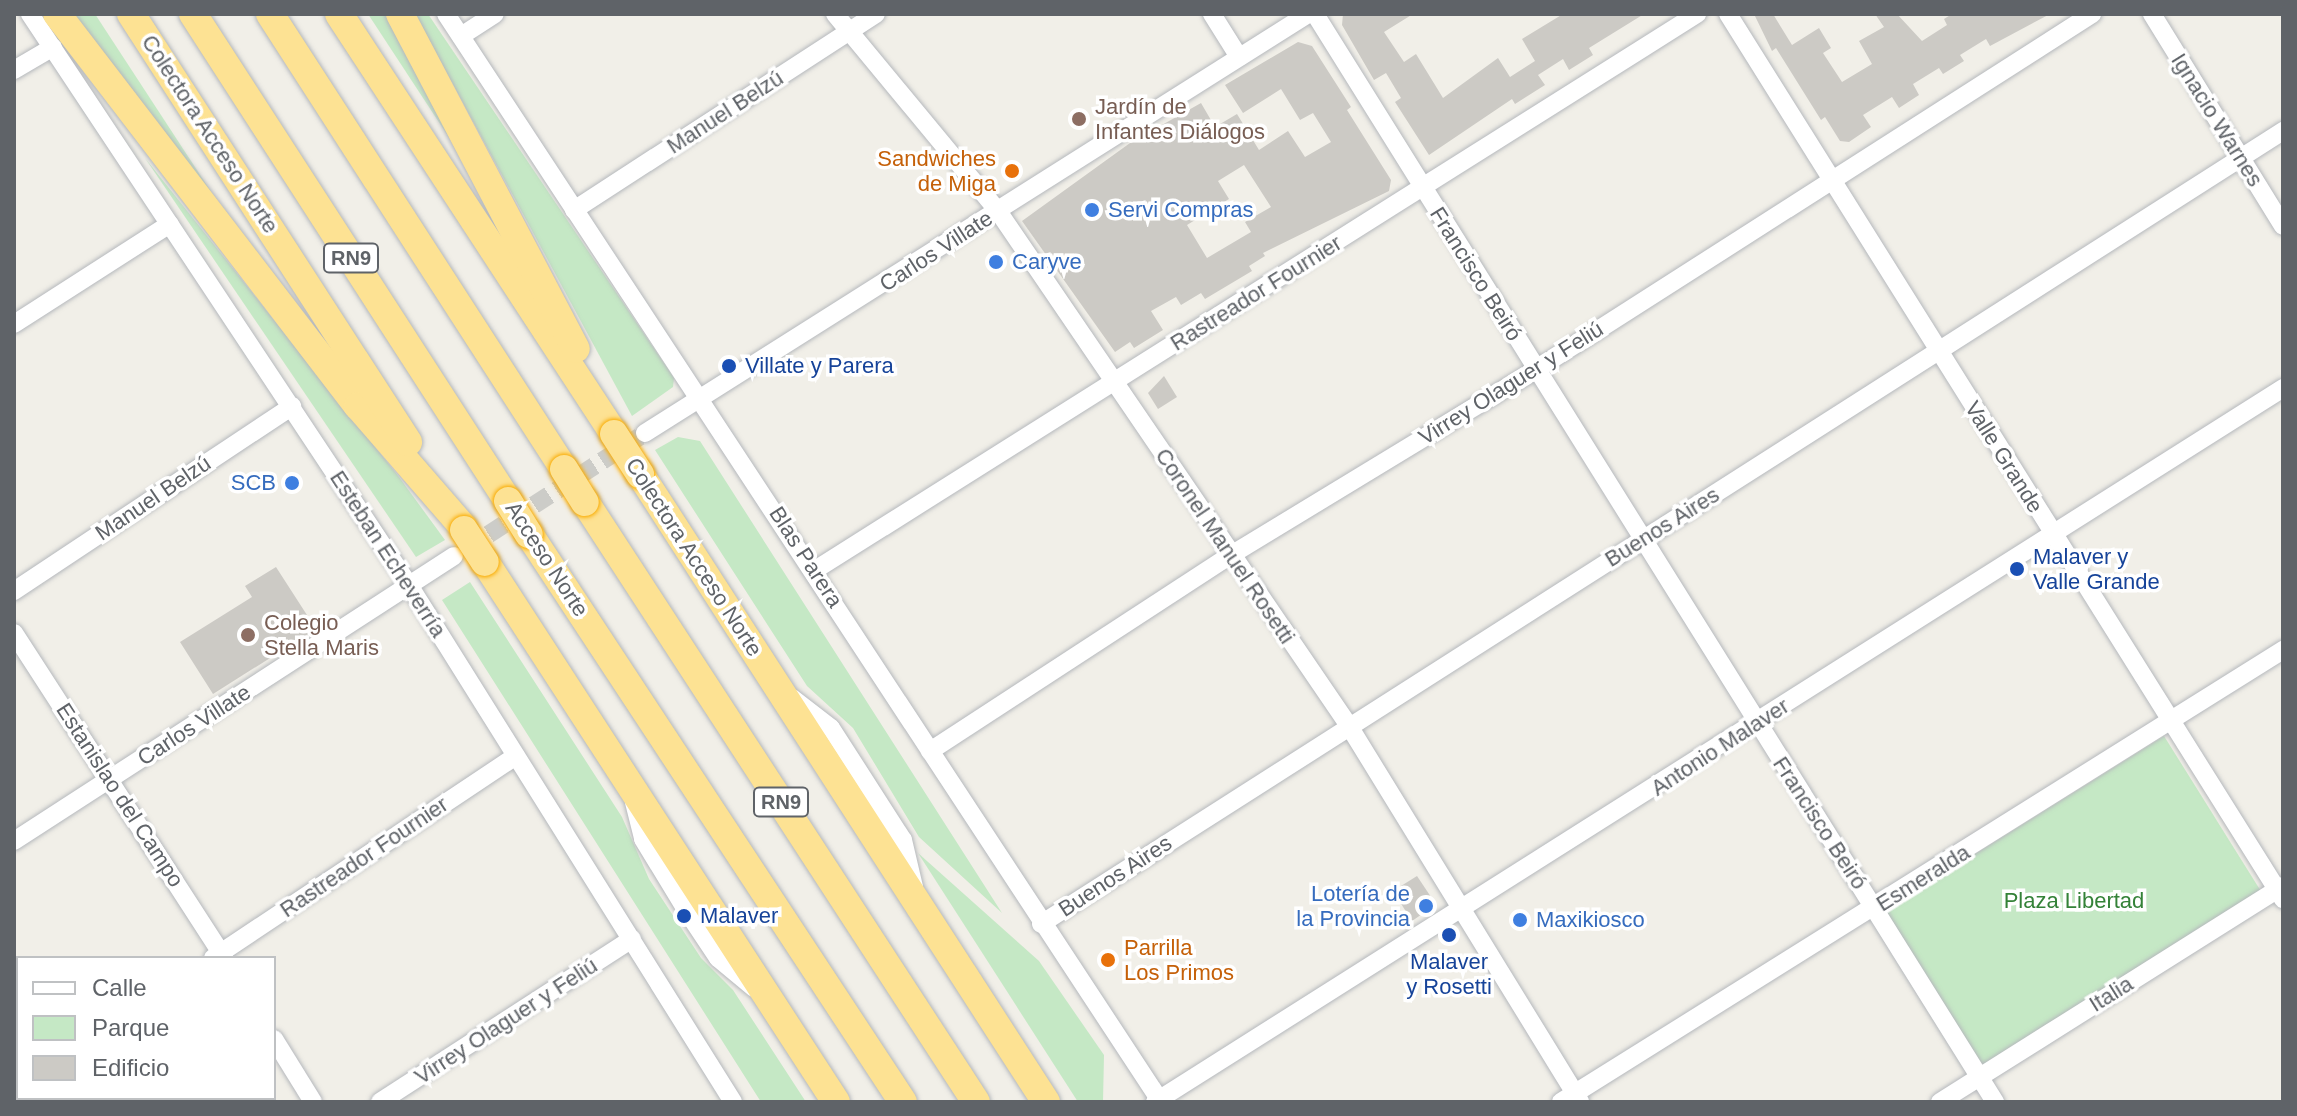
<!DOCTYPE html>
<html>
<head>
<meta charset="utf-8">
<style>
  body { margin:0 }
  #map { position:relative; width:2297px; height:1116px; overflow:hidden; background:#f1efe8; font-family:Arial,sans-serif }
  div>[style] { position:absolute }
  .green>* { inset:0; background:#c5e8c5; transform-origin:0 0 }
  .building>* { inset:0; background:#cccac5 }
  .minor-tunnel>* { height:18px; margin-top:-9px; transform-origin:0; background:repeating-linear-gradient(90deg,#ccccc8 0 18px,transparent 0 27px) }
  .roads { filter:drop-shadow(0 0 2px #b5b8bc) drop-shadow(0 0 2px #b5b8bc) }
  .minor>* { height:18px; margin:-9px; padding:0 9px; transform-origin:9px; border-radius:9px; background:#fff }
  .highway>* { height:28px; margin:-14px; padding:0 14px; transform-origin:14px; border-radius:14px; background:#fde293 }
  .bridges { filter:drop-shadow(0 0 2px #f9ab00) drop-shadow(0 0 2px #f9ab00) }
  .highway-bridge>* { height:28px; margin:-14px; padding:0 14px; transform-origin:14px; border-radius:14px; background:#fde293 }
  .dots>* { width:22px; height:22px; translate:-50% -50%; box-sizing:border-box; border:4px solid #fff; border-radius:50% }
  span { translate:-50% -50%; white-space:nowrap; text-align:center; line-height:1.15; -webkit-text-stroke:7px #fff; paint-order:stroke }
  .shield-label span { padding:2px 6px; background:#fff; border:2px solid; border-radius:6px; -webkit-text-stroke-width:0 }
  .shield-label { font-size:20px; color:#5f6368; font-weight:700 }
  .education-label { font-size:22px; color:#785e54 }
  .left { translate:0 -50%; text-align:left }
  .street-label { font-size:22px; color:#5f6368 }
  .food-label { font-size:22px; color:#c56008 }
  .right { translate:-100% -50%; text-align:right }
  .shop-label { font-size:22px; color:#366cbe }
  .transit-label { font-size:22px; color:#164399 }
  .park-label { font-size:22px; color:#348238 }
  .frame { position:absolute; inset:0; border:16px solid #5f6368; pointer-events:none }
  .legend { position:absolute; left:16px; top:956px; width:260px; height:144px; box-sizing:border-box; background:#fff; border:2px solid #bfc1c3; margin:0; padding:10px 14px; list-style:none; font-size:24px; color:#5f6368 }
  .legend li { display:flex; align-items:center; gap:16px; height:40px }
  .legend b { width:40px; border:2px solid #bfc1c3 }
</style>
</head>
<body>
<div id="map">
  <div class="green">
    <i style="clip-path:polygon(67px 14px,95px 14px,240px 236px)"></i>
    <i style="clip-path:polygon(368px 14px,387px 14px,482px 188px)"></i>
    <i style="clip-path:polygon(415px 14px,428px 14px,674px 378px,673px 387px,632px 416px)"></i>
    <i style="clip-path:polygon(145px 158px,399px 477px,445px 540px,416px 557px)"></i>
    <i style="clip-path:polygon(678px 437px,700px 441px,1002px 913px,919px 837px,853px 728px,807px 686px,655px 450px)"></i>
    <i style="clip-path:polygon(470px 582px,622px 817px,649px 879px,701px 958px,733px 990px,806px 1102px,761px 1102px,442px 600px)"></i>
    <i style="left:2164px;top:736px;width:183px;height:329px;rotate:58deg"></i>
    <i style="clip-path:polygon(918px 853px,1039px 961px,1104px 1055px,1103px 1102px,1078px 1102px)"></i>
  </div>
  <div class="building">
    <i style="clip-path:polygon(1343px 14px,1413px 14px,1384px 32px,1404px 62px,1416px 54px,1443px 98px,1498px 58px,1510px 77px,1535px 61px,1522px 39px,1563px 14px,1644px 14px,1589px 48px,1593px 55px,1569px 70px,1563px 59px,1538px 75px,1545px 85px,1515px 104px,1512px 99px,1429px 155px,1395px 102px,1401px 98px,1386px 73px,1374px 80px,1342px 25px)"></i>
    <i style="clip-path:polygon(1754px 14px,1773px 14px,1792px 45px,1819px 28px,1831px 48px,1823px 53px,1842px 82px,1872px 64px,1859px 41px,1884px 27px,1875px 14px,1897px 14px,1922px 41px,1947px 25px,1944px 19px,1952px 14px,2050px 14px,1990px 46px,1986px 39px,1960px 55px,1964px 61px,1943px 74px,1939px 68px,1913px 84px,1919px 95px,1899px 108px,1892px 97px,1863px 115px,1871px 127px,1849px 142px,1840px 141px,1825px 117px,1821px 120px,1776px 48px,1772px 51px)"></i>
    <i style="clip-path:polygon(evenodd,1298px 42px,1312px 46px,1351px 107px,1347px 110px,1391px 180px,1389px 191px,1263px 253px,1265px 256px,1249px 266px,1252px 271px,1205px 299px,1201px 293px,1181px 305px,1176px 297px,1151px 311px,1163px 330px,1134px 348px,1130px 342px,1115px 352px,1022px 221px,1130px 143px,1201px 103px,1215px 127px,1237px 114px,1259px 150px,1288px 131px,1305px 157px,1331px 142px,1313px 113px,1300px 120px,1281px 89px,1243px 113px,1225px 85px,1298px 42px,1244px 165px,1271px 207px,1245px 222px,1251px 232px,1207px 258px,1187px 225px,1229px 199px,1218px 181px,1244px 165px)"></i>
    <i style="clip-path:polygon(1164px 376px,1177px 397px,1158px 409px,1148px 393px)"></i>
    <i style="clip-path:polygon(276px 567px,316px 629px,213px 694px,180px 642px,252px 597px,245px 586px)"></i>
    <i style="clip-path:polygon(1417px 876px,1431px 897px,1428px 910px,1412px 921px,1393px 891px)"></i>
  </div>
  <div class="minor-tunnel">
    <i style="left:466px;top:549px;width:213px;rotate:-32.9deg"></i>
  </div>
  <div class="roads">
    <div class="minor">
      <i style="left:30px;top:14px;width:685px;rotate:56.43deg"></i>
      <i style="left:409px;top:585px;width:610px;rotate:57.92deg"></i>
      <i style="left:446px;top:14px;width:1302px;rotate:56.69deg"></i>
      <i style="left:835px;top:14px;width:256px;rotate:50.4deg"></i>
      <i style="left:998px;top:211px;width:623px;rotate:55.72deg"></i>
      <i style="left:1349px;top:726px;width:441px;rotate:58.4deg"></i>
      <i style="left:1212px;top:14px;width:51px;rotate:57.9deg"></i>
      <i style="left:1315px;top:14px;width:1283px;rotate:57.99deg"></i>
      <i style="left:1728px;top:14px;width:1045px;rotate:57.91deg"></i>
      <i style="left:2152px;top:14px;width:249px;rotate:58.3deg"></i>
      <i style="left:461px;top:36px;width:40px;rotate:-32.9deg"></i>
      <i style="left:14px;top:70px;width:45px;rotate:-30.5deg"></i>
      <i style="left:574px;top:210px;width:360px;rotate:-33deg"></i>
      <i style="left:14px;top:324px;width:185px;rotate:-32.7deg"></i>
      <i style="left:645px;top:433px;width:784px;rotate:-32.29deg"></i>
      <i style="left:815px;top:570px;width:1043px;rotate:-32.23deg"></i>
      <i style="left:14px;top:591px;width:334px;rotate:-33.6deg"></i>
      <i style="left:14px;top:633px;width:387px;rotate:57.1deg"></i>
      <i style="left:792px;top:698px;width:49px;rotate:37.6deg"></i>
      <i style="left:831px;top:728px;width:133px;rotate:57.3deg"></i>
      <i style="left:903px;top:840px;width:48px;rotate:76.8deg"></i>
      <i style="left:930px;top:751px;width:359px;rotate:-33.1deg"></i>
      <i style="left:1231px;top:555px;width:358px;rotate:-31.3deg"></i>
      <i style="left:1537px;top:369px;width:659px;rotate:-32.6deg"></i>
      <i style="left:634px;top:802px;width:38px;rotate:76deg"></i>
      <i style="left:643px;top:839px;width:87px;rotate:58.7deg"></i>
      <i style="left:688px;top:913px;width:54px;rotate:56.3deg"></i>
      <i style="left:718px;top:958px;width:47px;rotate:39.8deg"></i>
      <i style="left:14px;top:841px;width:524px;rotate:-32.93deg"></i>
      <i style="left:1041px;top:924px;width:1474px;rotate:-32.56deg"></i>
      <i style="left:213px;top:958px;width:364px;rotate:-33.7deg"></i>
      <i style="left:274px;top:1039px;width:74px;rotate:58.2deg"></i>
      <i style="left:14px;top:1087px;width:4px;rotate:-27deg"></i>
      <i style="left:380px;top:1102px;width:300px;rotate:-32.9deg"></i>
      <i style="left:1155px;top:1102px;width:1335px;rotate:-32.33deg"></i>
      <i style="left:1561px;top:1102px;width:852px;rotate:-32.05deg"></i>
      <i style="left:1940px;top:1102px;width:405px;rotate:-32.2deg"></i>
    </div>
    <div class="highway">
      <i style="left:57px;top:14px;width:494px;rotate:52.5deg"></i>
      <i style="left:358px;top:406px;width:160px;rotate:49deg"></i>
      <i style="left:131px;top:14px;width:510px;rotate:57.09deg"></i>
      <i style="left:193px;top:14px;width:580px;rotate:57.1deg"></i>
      <i style="left:270px;top:14px;width:542px;rotate:57.13deg"></i>
      <i style="left:339px;top:14px;width:502px;rotate:56.78deg"></i>
      <i style="left:400px;top:14px;width:378px;rotate:62.3deg"></i>
      <i style="left:640px;top:474px;width:748px;rotate:57.12deg"></i>
      <i style="left:585px;top:502px;width:716px;rotate:56.91deg"></i>
      <i style="left:529px;top:534px;width:680px;rotate:56.64deg"></i>
      <i style="left:485px;top:562px;width:644px;rotate:56.98deg"></i>
    </div>
  </div>
  <div class="bridges">
    <div class="highway-bridge">
      <i style="left:614px;top:434px;width:48px;rotate:57deg"></i>
      <i style="left:564px;top:469px;width:39px;rotate:58deg"></i>
      <i style="left:508px;top:501px;width:39px;rotate:58deg"></i>
      <i style="left:464px;top:530px;width:38px;rotate:57deg"></i>
    </div>
  </div>
  <div class="dots">
    <i style="left:1079px;top:119px;background:#8d6e63"></i>
    <i style="left:1012px;top:171px;background:#e8710a"></i>
    <i style="left:1092px;top:210px;background:#3f7fe0"></i>
    <i style="left:996px;top:262px;background:#3f7fe0"></i>
    <i style="left:729px;top:366px;background:#1a4fb4"></i>
    <i style="left:292px;top:483px;background:#3f7fe0"></i>
    <i style="left:2017px;top:569px;background:#1a4fb4"></i>
    <i style="left:248px;top:635px;background:#8d6e63"></i>
    <i style="left:1426px;top:906px;background:#3f7fe0"></i>
    <i style="left:684px;top:916px;background:#1a4fb4"></i>
    <i style="left:1520px;top:920px;background:#3f7fe0"></i>
    <i style="left:1449px;top:935px;background:#1a4fb4"></i>
    <i style="left:1108px;top:960px;background:#e8710a"></i>
  </div>
  <div class="shield-label">
    <span style="left:351px;top:258px">RN9</span>
    <span style="left:781px;top:802px">RN9</span>
  </div>
  <div class="education-label">
    <span class="left" style="left:1095px;top:119px">Jardín de<br>Infantes Diálogos</span>
    <span class="left" style="left:264px;top:635px">Colegio<br>Stella Maris</span>
  </div>
  <div class="street-label">
    <span style="left:725px;top:112px;rotate:-33deg">Manuel Belzú</span>
    <span style="left:2217px;top:120px;rotate:58deg">Ignacio Warnes</span>
    <span style="left:210px;top:134px;rotate:57deg">Colectora Acceso Norte</span>
    <span style="left:936px;top:251px;rotate:-33deg">Carlos Villate</span>
    <span style="left:1476px;top:274px;rotate:58deg">Francisco Beiró</span>
    <span style="left:1256px;top:293px;rotate:-32deg">Rastreador Fournier</span>
    <span style="left:1511px;top:383px;rotate:-32deg">Virrey Olaguer y Feliú</span>
    <span style="left:2004px;top:457px;rotate:58deg">Valle Grande</span>
    <span style="left:153px;top:498px;rotate:-34deg">Manuel Belzú</span>
    <span style="left:1662px;top:527px;rotate:-32deg">Buenos Aires</span>
    <span style="left:1225px;top:546px;rotate:56deg">Coronel Manuel Rosetti</span>
    <span style="left:388px;top:554px;rotate:57deg">Esteban Echeverría</span>
    <span style="left:694px;top:557px;rotate:57deg">Colectora Acceso Norte</span>
    <span style="left:806px;top:557px;rotate:57deg">Blas Parera</span>
    <span style="left:547px;top:559px;rotate:57deg">Acceso Norte</span>
    <span style="left:194px;top:725px;rotate:-33deg">Carlos Villate</span>
    <span style="left:1720px;top:747px;rotate:-33deg">Antonio Malaver</span>
    <span style="left:120px;top:795px;rotate:57deg">Estanislao del Campo</span>
    <span style="left:1820px;top:823px;rotate:57deg">Francisco Beiró</span>
    <span style="left:364px;top:857px;rotate:-34deg">Rastreador Fournier</span>
    <span style="left:1115px;top:876px;rotate:-33deg">Buenos Aires</span>
    <span style="left:1923px;top:878px;rotate:-32deg">Esmeralda</span>
    <span style="left:2111px;top:994px;rotate:-32deg">Italia</span>
    <span style="left:506px;top:1021px;rotate:-33deg">Virrey Olaguer y Feliú</span>
  </div>
  <div class="food-label">
    <span class="right" style="left:996px;top:171px">Sandwiches<br>de Miga</span>
    <span class="left" style="left:1124px;top:960px">Parrilla<br>Los Primos</span>
  </div>
  <div class="shop-label">
    <span class="left" style="left:1108px;top:210px">Servi Compras</span>
    <span class="left" style="left:1012px;top:262px">Caryve</span>
    <span class="right" style="left:276px;top:483px">SCB</span>
    <span class="right" style="left:1410px;top:906px">Lotería de<br>la Provincia</span>
    <span class="left" style="left:1536px;top:920px">Maxikiosco</span>
  </div>
  <div class="transit-label">
    <span class="left" style="left:745px;top:366px">Villate y Parera</span>
    <span class="left" style="left:2033px;top:569px">Malaver y<br>Valle Grande</span>
    <span class="left" style="left:700px;top:916px">Malaver</span>
    <span style="left:1449px;top:974px">Malaver<br>y Rosetti</span>
  </div>
  <div class="park-label">
    <span style="left:2074px;top:901px">Plaza Libertad</span>
  </div>
  <div class="frame"></div>
  <ul class="legend">
  <li><b style="height:10px;background:#fff"></b>Calle</li>
  <li><b style="height:22px;background:#c5e8c5"></b>Parque</li>
  <li><b style="height:22px;background:#cccac5"></b>Edificio</li>
  </ul>
</div>
</body>
</html>
